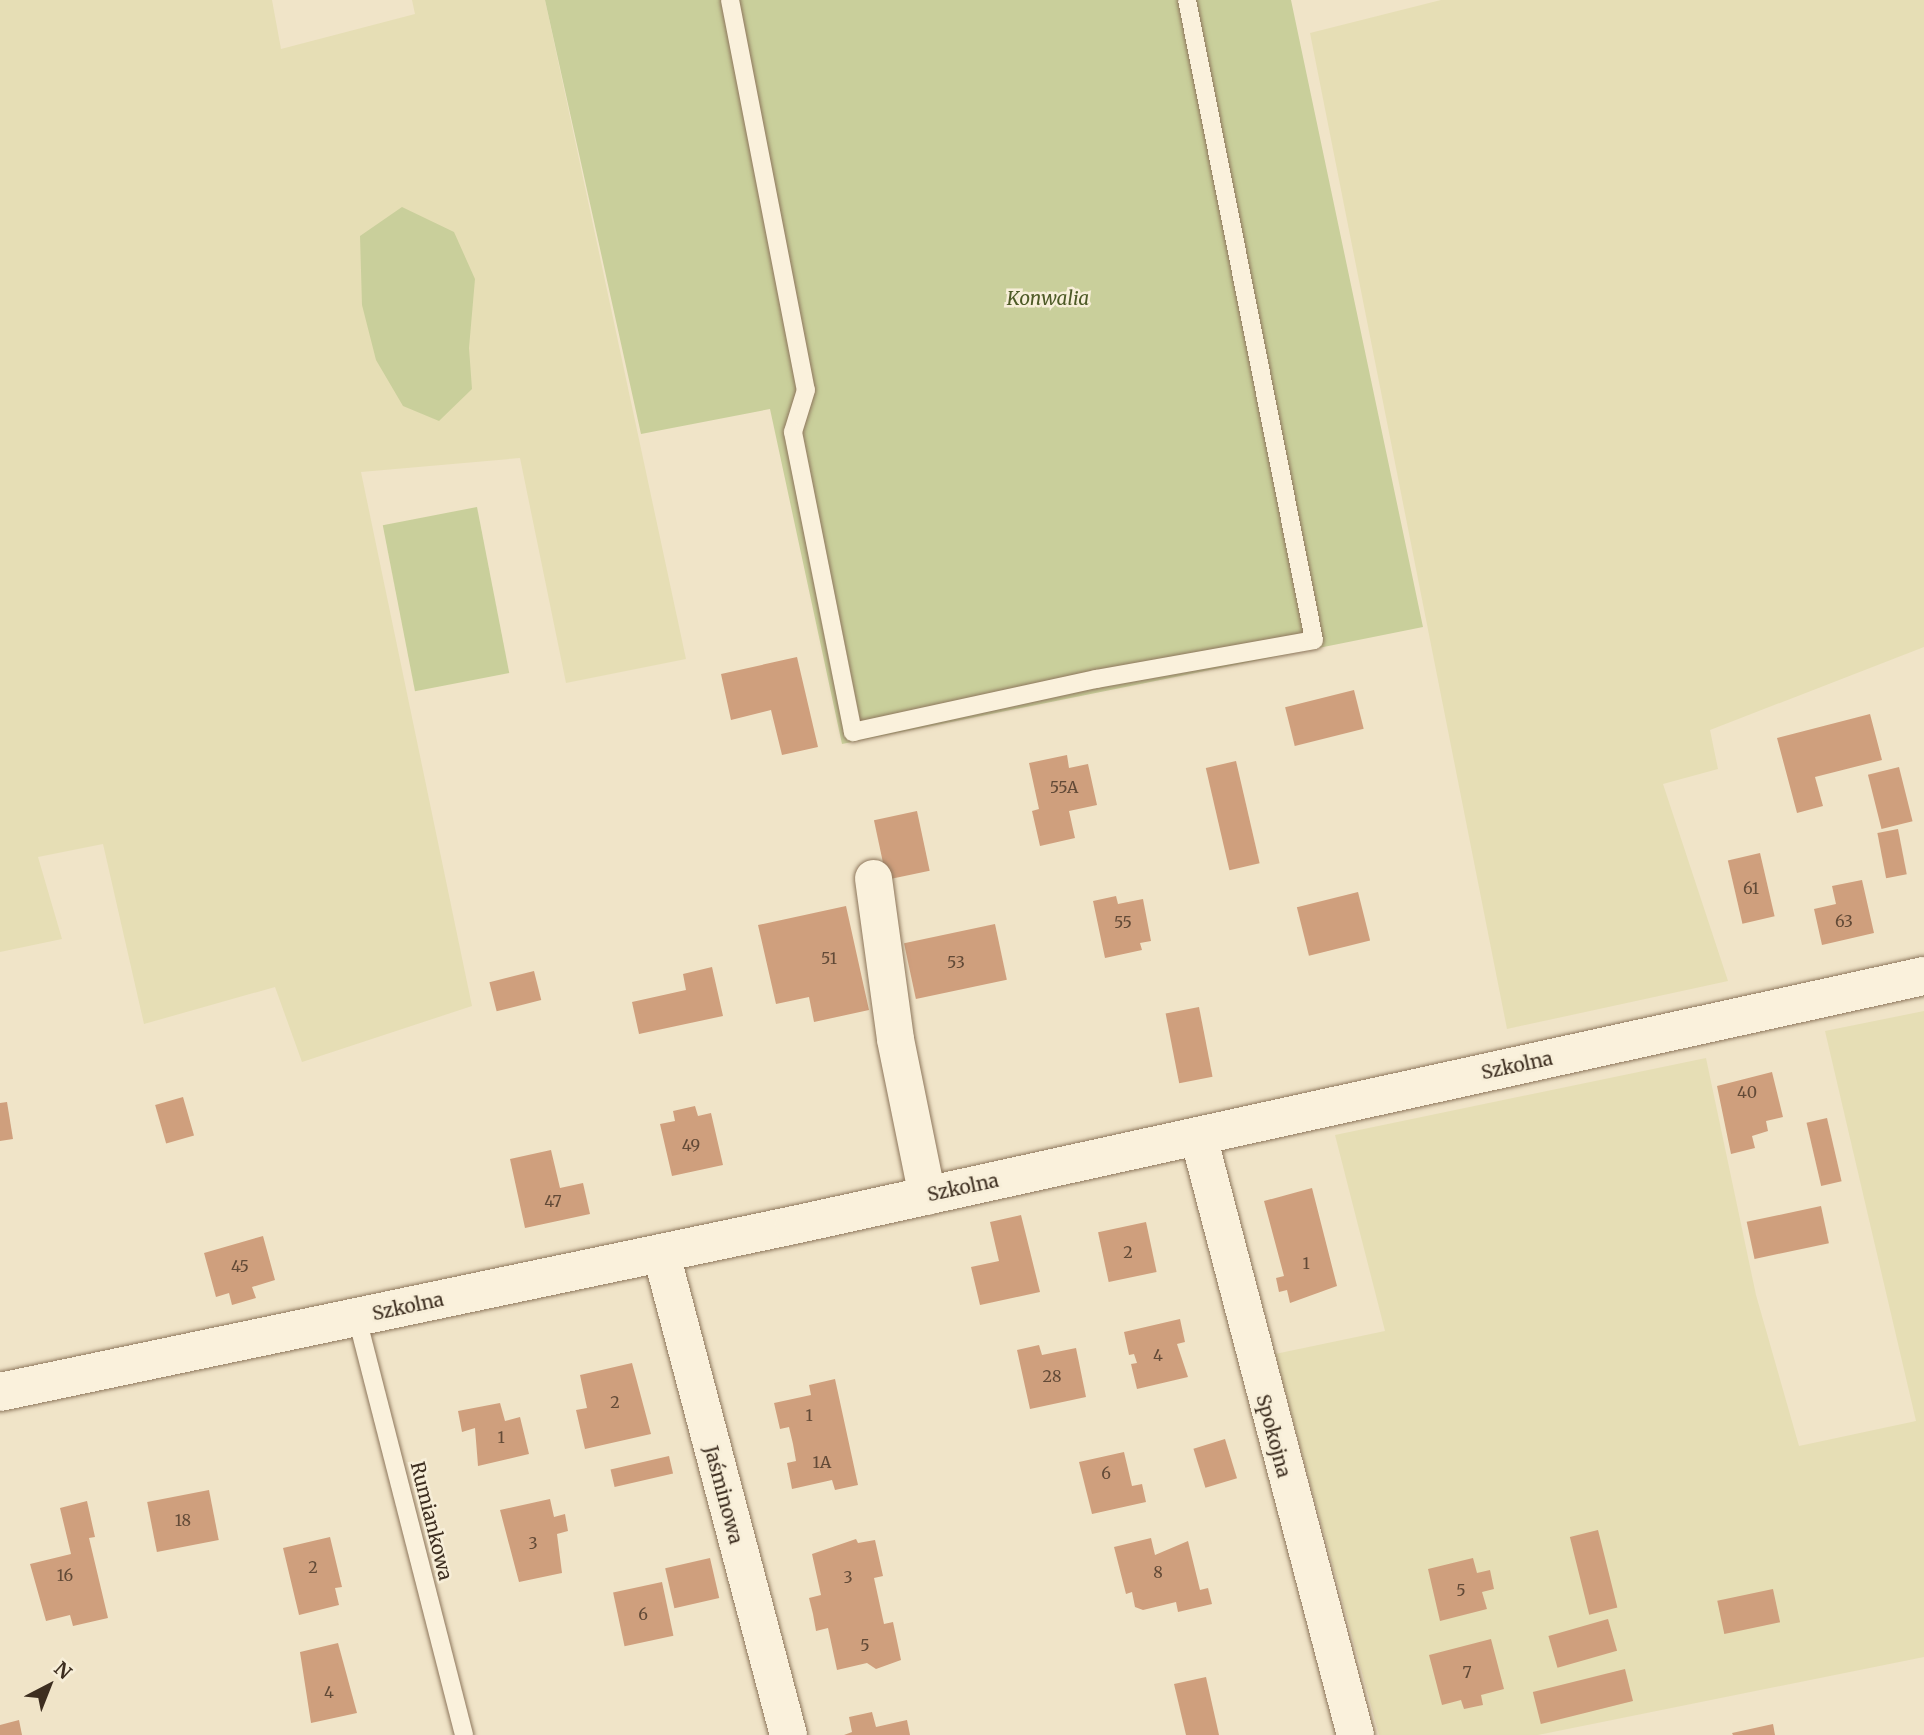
<!DOCTYPE html>
<html>
<head>
<meta charset="utf-8">
<style>
  body { margin:0 }
  #map { position:relative; width:1924px; height:1735px; overflow:hidden; background:#f0e4c8; font-family:Merriweather,serif }
  div>[style] { position:absolute }
  .farmland>* { inset:0; background:#e6deb5 }
  .green>* { inset:0; background:#c9cf9b; transform-origin:0 0 }
  .building>* { inset:0; background:#cf9f7d; transform-origin:0 0 }
  .roads { filter:drop-shadow(0 0 2px #8d765c) drop-shadow(0 0 2px #8d765c) }
  .service>* { height:18px; margin:-9px; padding:0 9px; transform-origin:9px; border-radius:9px; background:#faf1dc }
  .minor>* { height:37px; margin:-18.5px; padding:0 18.5px; transform-origin:18.5px; border-radius:18.5px; background:#faf1dc }
  .tertiary>* { height:38px; margin:-19px; padding:0 19px; transform-origin:19px; border-radius:19px; background:#faf1dc }
  span { translate:-50% -50%; white-space:nowrap; text-align:center; line-height:1.15; -webkit-text-stroke:5px #f7eed8; paint-order:stroke }
  .number-label { font-size:16px; color:#624a37 }
  .number-label span { -webkit-text-stroke-width:0 }
  .park-label { font-size:19px; color:#4d5a26; font-style:italic }
  .street-label { font-size:19px; color:#3d2e20 }
  .north { position:absolute; left:14px; top:1651px; width:70px; height:70px; -webkit-text-stroke:5px #f7eed8; paint-order:stroke; rotate:42deg; font-size:19px; font-weight:700; line-height:28px; text-align:center; color:#3d2e20 }
  .north::after { content:''; display:block; margin:auto; width:24px; height:32px; background:#3d2e20; clip-path:polygon(50% 0,100% 100%,50% 72%,0 100%) }
</style>
</head>
<body>
<div id="map">
  <div class="farmland">
    <i style="clip-path:polygon(0 0,272px 0,281px 49px,415px 14px,412px 0,545px 0,686px 659px,566px 683px,520px 458px,361px 472px,472px 1006px,302px 1062px,275px 987px,144px 1024px,103px 844px,38px 857px,62px 939px,0 952px)"></i>
    <i style="clip-path:polygon(1441px 0,1924px 0,1924px 647px,1710px 730px,1718px 769px,1663px 784px,1728px 981px,1507px 1029px,1310px 33px)"></i>
    <i style="clip-path:polygon(1924px 1011px,1924px 1657px,1538px 1735px,1379px 1735px,1275px 1354px,1385px 1331px,1335px 1135px,1706px 1058px,1756px 1295px,1799px 1446px,1916px 1421px,1825px 1031px)"></i>
  </div>
  <div class="green">
    <i style="clip-path:polygon(545px 0,1291px 0,1423px 627px,842px 744px,770px 409px,641px 434px)"></i>
    <i style="clip-path:polygon(402px 207px,454px 232px,475px 279px,469px 348px,472px 389px,439px 421px,403px 406px,376px 360px,362px 305px,360px 236px)"></i>
    <i style="left:477px;top:507px;width:169px;height:96px;rotate:79deg"></i>
  </div>
  <div class="building">
    <i style="clip-path:polygon(797px 657px,818px 747px,782px 755px,771px 710px,731px 720px,721px 674px)"></i>
    <i style="left:1354px;top:690px;width:40px;height:71px;rotate:76deg"></i>
    <i style="clip-path:polygon(1870px 714px,1882px 760px,1815px 777px,1823px 806px,1797px 813px,1777px 738px)"></i>
    <i style="clip-path:polygon(1067px 755px,1069px 768px,1088px 764px,1097px 805px,1069px 811px,1075px 838px,1040px 846px,1032px 811px,1039px 809px,1029px 763px)"></i>
    <i style="left:1236px;top:761px;width:105px;height:31px;rotate:77deg"></i>
    <i style="left:1899px;top:767px;width:56px;height:32px;rotate:76deg"></i>
    <i style="left:917px;top:811px;width:61px;height:44px;rotate:78deg"></i>
    <i style="left:1898px;top:829px;width:46px;height:21px;rotate:79deg"></i>
    <i style="left:1760px;top:853px;width:65px;height:33px;rotate:77deg"></i>
    <i style="clip-path:polygon(1862px 880px,1874px 933px,1822px 945px,1814px 909px,1836px 904px,1832px 886px)"></i>
    <i style="left:1358px;top:892px;width:50px;height:63px;rotate:76deg"></i>
    <i style="clip-path:polygon(1116px 896px,1118px 904px,1143px 899px,1151px 941px,1140px 943px,1142px 950px,1105px 958px,1093px 901px)"></i>
    <i style="clip-path:polygon(846px 906px,869px 1010px,814px 1022px,809px 997px,776px 1004px,758px 925px)"></i>
    <i style="left:995px;top:924px;width:57px;height:93px;rotate:78deg"></i>
    <i style="clip-path:polygon(712px 967px,723px 1016px,639px 1034px,632px 1002px,686px 990px,683px 974px)"></i>
    <i style="left:534px;top:971px;width:30px;height:46px;rotate:76deg"></i>
    <i style="left:1199px;top:1007px;width:71px;height:34px;rotate:79deg"></i>
    <i style="clip-path:polygon(1772px 1072px,1783px 1117px,1766px 1121px,1768px 1131px,1752px 1136px,1755px 1148px,1731px 1154px,1717px 1086px)"></i>
    <i style="left:183px;top:1097px;width:40px;height:29px;rotate:74deg"></i>
    <i style="clip-path:polygon(7px 1102px,13px 1139px,0 1141px,0 1103px)"></i>
    <i style="clip-path:polygon(695px 1106px,698px 1116px,711px 1113px,723px 1165px,672px 1176px,660px 1124px,675px 1121px,673px 1111px)"></i>
    <i style="left:1827px;top:1118px;width:65px;height:21px;rotate:77deg"></i>
    <i style="clip-path:polygon(551px 1150px,560px 1188px,583px 1183px,590px 1214px,525px 1228px,510px 1159px)"></i>
    <i style="clip-path:polygon(1312px 1188px,1337px 1286px,1290px 1303px,1287px 1290px,1279px 1292px,1276px 1278px,1284px 1276px,1264px 1201px)"></i>
    <i style="left:1821px;top:1206px;width:38px;height:76px;rotate:78deg"></i>
    <i style="clip-path:polygon(1021px 1215px,1040px 1292px,980px 1305px,971px 1267px,999px 1261px,990px 1222px)"></i>
    <i style="left:1146px;top:1222px;width:51px;height:49px;rotate:78deg"></i>
    <i style="clip-path:polygon(263px 1236px,275px 1280px,252px 1287px,256px 1298px,232px 1305px,229px 1293px,216px 1297px,204px 1253px)"></i>
    <i style="clip-path:polygon(1180px 1319px,1185px 1342px,1177px 1344px,1188px 1377px,1137px 1389px,1131px 1364px,1137px 1363px,1134px 1354px,1129px 1355px,1124px 1332px)"></i>
    <i style="clip-path:polygon(1039px 1345px,1042px 1355px,1076px 1348px,1086px 1397px,1030px 1409px,1017px 1350px)"></i>
    <i style="clip-path:polygon(632px 1363px,651px 1434px,585px 1449px,576px 1410px,587px 1408px,580px 1375px)"></i>
    <i style="clip-path:polygon(835px 1379px,858px 1485px,835px 1490px,832px 1480px,792px 1489px,787px 1463px,796px 1461px,793px 1444px,789px 1427px,780px 1429px,774px 1403px,811px 1395px,809px 1385px)"></i>
    <i style="clip-path:polygon(500px 1403px,505px 1421px,520px 1417px,529px 1454px,478px 1466px,475px 1428px,462px 1432px,458px 1411px)"></i>
    <i style="left:1225px;top:1439px;width:41px;height:33px;rotate:73deg"></i>
    <i style="clip-path:polygon(1124px 1452px,1132px 1486px,1142px 1484px,1146px 1502px,1092px 1514px,1079px 1462px)"></i>
    <i style="left:669px;top:1456px;width:18px;height:60px;rotate:77deg"></i>
    <i style="left:209px;top:1490px;width:51px;height:63px;rotate:79deg"></i>
    <i style="clip-path:polygon(550px 1499px,554px 1517px,565px 1514px,568px 1531px,557px 1534px,562px 1573px,519px 1582px,500px 1510px)"></i>
    <i style="clip-path:polygon(87px 1501px,95px 1537px,89px 1538px,108px 1618px,73px 1626px,70px 1615px,46px 1621px,30px 1564px,71px 1554px,60px 1508px)"></i>
    <i style="left:1598px;top:1530px;width:80px;height:29px;rotate:76deg"></i>
    <i style="clip-path:polygon(330px 1537px,342px 1587px,335px 1588px,339px 1605px,299px 1615px,283px 1548px)"></i>
    <i style="clip-path:polygon(1151px 1538px,1155px 1555px,1188px 1541px,1200px 1590px,1208px 1588px,1212px 1604px,1178px 1612px,1176px 1602px,1143px 1610px,1135px 1607px,1132px 1592px,1126px 1594px,1114px 1547px)"></i>
    <i style="clip-path:polygon(856px 1539px,858px 1543px,875px 1540px,883px 1576px,874px 1578px,884px 1624px,893px 1622px,901px 1660px,876px 1669px,867px 1663px,837px 1670px,828px 1628px,816px 1631px,813px 1614px,809px 1598px,821px 1595px,812px 1554px)"></i>
    <i style="left:710px;top:1558px;width:41px;height:46px;rotate:77deg"></i>
    <i style="clip-path:polygon(1473px 1558px,1477px 1573px,1490px 1570px,1494px 1589px,1482px 1592px,1487px 1609px,1440px 1621px,1428px 1569px)"></i>
    <i style="left:662px;top:1582px;width:55px;height:50px;rotate:78deg"></i>
    <i style="left:1773px;top:1589px;width:34px;height:57px;rotate:78deg"></i>
    <i style="left:1608px;top:1619px;width:33px;height:62px;rotate:74deg"></i>
    <i style="clip-path:polygon(1491px 1639px,1504px 1689px,1481px 1695px,1483px 1705px,1464px 1709px,1461px 1700px,1442px 1705px,1429px 1655px)"></i>
    <i style="clip-path:polygon(338px 1643px,357px 1713px,311px 1723px,300px 1652px)"></i>
    <i style="left:1625px;top:1669px;width:33px;height:95px;rotate:76deg"></i>
    <i style="clip-path:polygon(1206px 1677px,1219px 1735px,1186px 1735px,1174px 1684px)"></i>
    <i style="clip-path:polygon(872px 1712px,876px 1727px,907px 1720px,910px 1735px,844px 1735px,852px 1732px,849px 1717px)"></i>
    <i style="clip-path:polygon(19px 1720px,22px 1735px,0 1735px,0 1725px)"></i>
    <i style="clip-path:polygon(1773px 1724px,1775px 1735px,1733px 1735px,1732px 1733px)"></i>
  </div>
  <div class="roads">
    <div class="service">
      <i style="left:730px;top:0;width:397px;rotate:79deg"></i>
      <i style="left:806px;top:390px;width:44px;rotate:107.2deg"></i>
      <i style="left:793px;top:432px;width:306px;rotate:78.7deg"></i>
      <i style="left:853px;top:732px;width:249px;rotate:-12.3deg"></i>
      <i style="left:1096px;top:679px;width:221px;rotate:-10.1deg"></i>
      <i style="left:1314px;top:640px;width:652px;rotate:-101.22deg"></i>
      <i style="left:357px;top:1318px;width:431px;rotate:75.6deg"></i>
    </div>
    <div class="minor">
      <i style="left:873px;top:878px;width:162px;rotate:82.2deg"></i>
      <i style="left:895px;top:1039px;width:160px;rotate:78.5deg"></i>
      <i style="left:1198px;top:1136px;width:619px;rotate:75.31deg"></i>
      <i style="left:661px;top:1254px;width:497px;rotate:75.2deg"></i>
    </div>
    <div class="tertiary">
      <i style="left:0;top:1392px;width:811px;rotate:-11.88deg"></i>
      <i style="left:794px;top:1225px;width:1157px;rotate:-12.43deg"></i>
    </div>
  </div>
  <div class="number-label">
    <span style="left:1064px;top:787px">55A</span>
    <span style="left:1751px;top:888px">61</span>
    <span style="left:1844px;top:921px">63</span>
    <span style="left:1123px;top:922px">55</span>
    <span style="left:829px;top:958px">51</span>
    <span style="left:956px;top:962px">53</span>
    <span style="left:1747px;top:1092px">40</span>
    <span style="left:691px;top:1145px">49</span>
    <span style="left:553px;top:1201px">47</span>
    <span style="left:1128px;top:1252px">2</span>
    <span style="left:1306px;top:1263px">1</span>
    <span style="left:240px;top:1266px">45</span>
    <span style="left:1158px;top:1355px">4</span>
    <span style="left:1052px;top:1376px">28</span>
    <span style="left:615px;top:1402px">2</span>
    <span style="left:809px;top:1415px">1</span>
    <span style="left:501px;top:1437px">1</span>
    <span style="left:822px;top:1462px">1A</span>
    <span style="left:1106px;top:1473px">6</span>
    <span style="left:183px;top:1520px">18</span>
    <span style="left:533px;top:1543px">3</span>
    <span style="left:313px;top:1567px">2</span>
    <span style="left:1158px;top:1572px">8</span>
    <span style="left:65px;top:1575px">16</span>
    <span style="left:848px;top:1577px">3</span>
    <span style="left:1461px;top:1590px">5</span>
    <span style="left:643px;top:1614px">6</span>
    <span style="left:865px;top:1645px">5</span>
    <span style="left:1467px;top:1672px">7</span>
    <span style="left:329px;top:1692px">4</span>
  </div>
  <div class="park-label">
    <span style="left:1048px;top:299px">Konwalia</span>
  </div>
  <div class="street-label">
    <span style="left:1517px;top:1066px;rotate:-12deg">Szkolna</span>
    <span style="left:963px;top:1188px;rotate:-12deg">Szkolna</span>
    <span style="left:408px;top:1307px;rotate:-12deg">Szkolna</span>
    <span style="left:1273px;top:1436px;rotate:75deg">Spokojna</span>
    <span style="left:723px;top:1495px;rotate:75deg">Jaśminowa</span>
    <span style="left:431px;top:1521px;rotate:76deg">Rumiankowa</span>
  </div>
  <div class="north">N</div>
</div>
</body>
</html>
